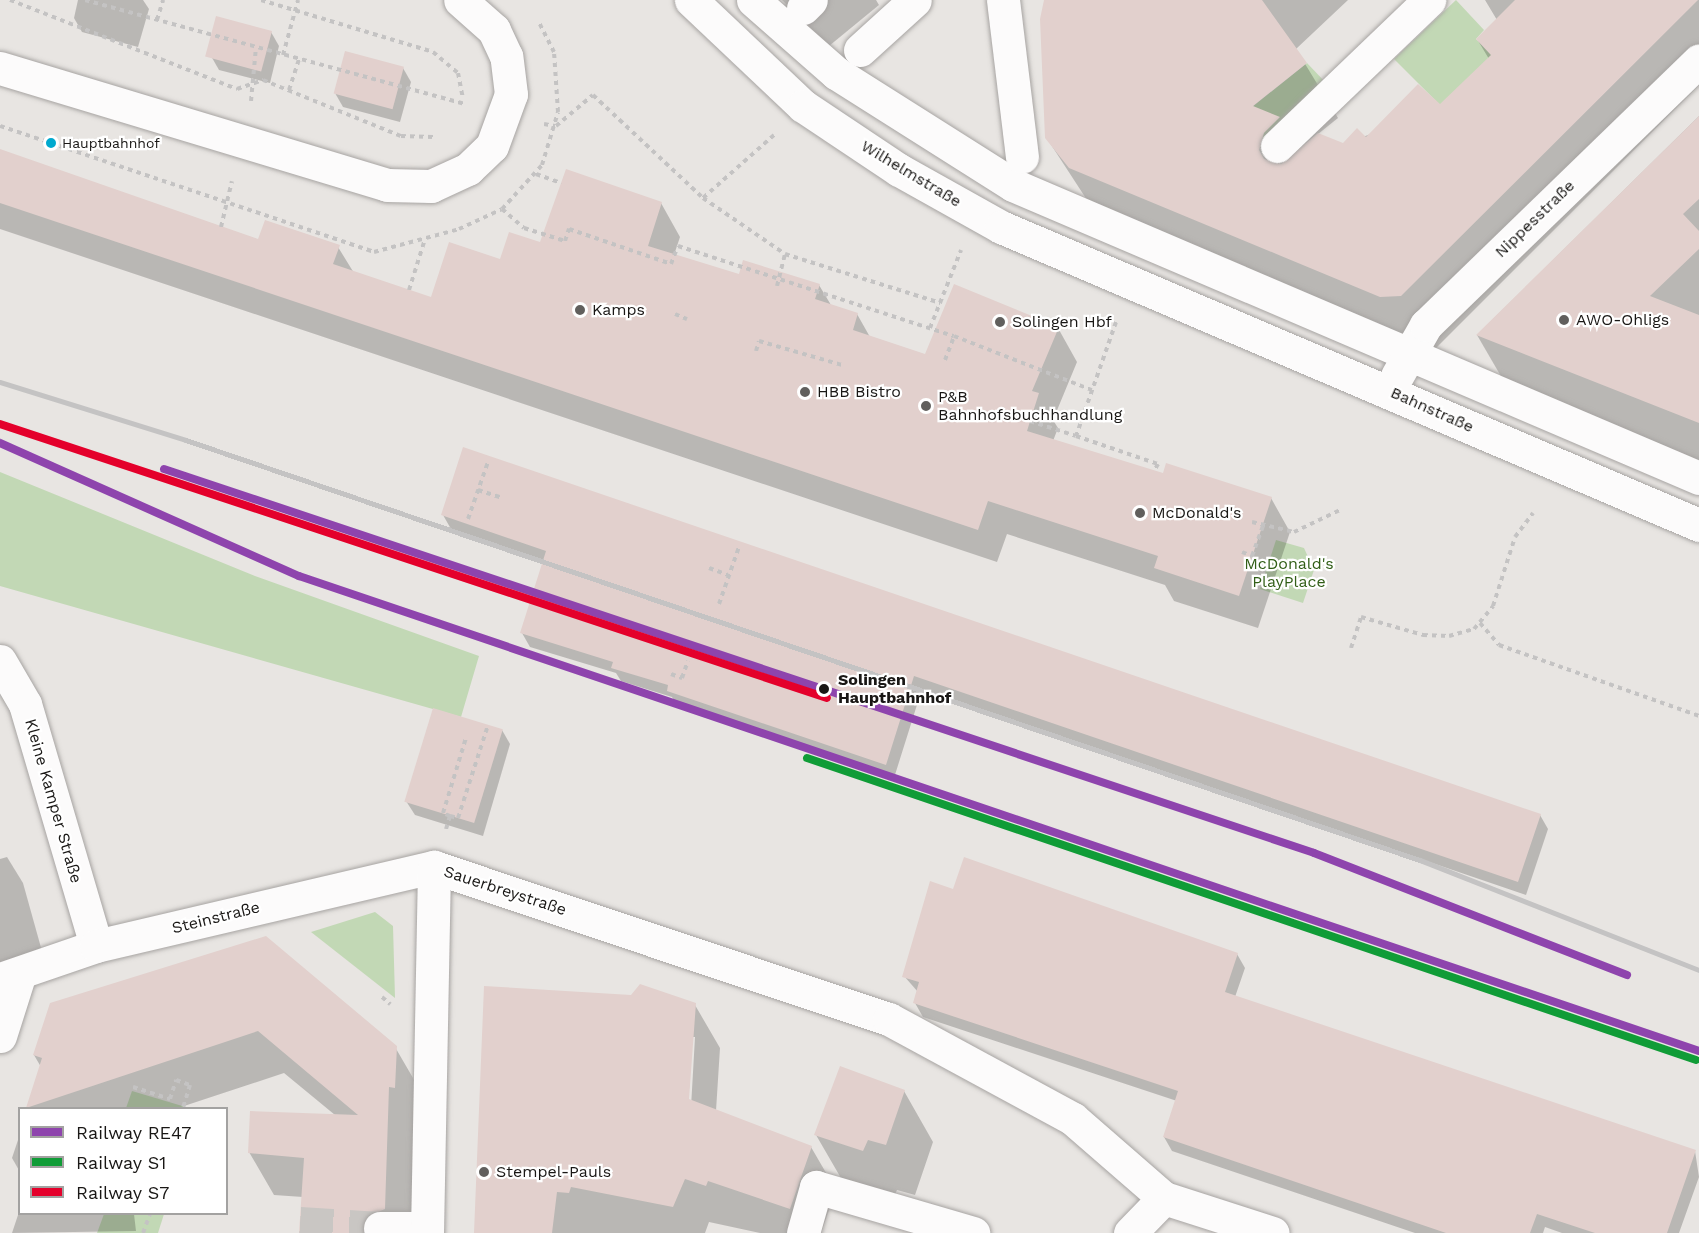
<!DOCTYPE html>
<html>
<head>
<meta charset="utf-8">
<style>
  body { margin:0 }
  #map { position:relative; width:1699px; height:1233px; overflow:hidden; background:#e8e5e2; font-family:"Work Sans",sans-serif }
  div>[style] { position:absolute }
  .green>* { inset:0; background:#c2d8b5 }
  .shadow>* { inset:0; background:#0003 }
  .building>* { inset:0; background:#e2d0cd; transform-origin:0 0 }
  .minor-tunnel>* { height:33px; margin-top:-16.5px; transform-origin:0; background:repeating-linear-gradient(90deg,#c9c6c3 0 33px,transparent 0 49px) }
  .path>* { height:4px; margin-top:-2px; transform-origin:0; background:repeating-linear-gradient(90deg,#c4c3c3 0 4.5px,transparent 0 9px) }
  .roads { filter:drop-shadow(0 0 2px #a7a4a2) drop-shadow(0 0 2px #a7a4a2) }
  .minor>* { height:33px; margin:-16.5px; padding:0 16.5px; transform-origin:16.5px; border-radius:16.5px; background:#fcfbfb }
  .rail>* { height:4.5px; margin:-2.25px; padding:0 2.25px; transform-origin:2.25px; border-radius:2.25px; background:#c4c3c3 }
  .rail-1>* { height:8px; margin:-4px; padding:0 4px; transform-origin:4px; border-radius:4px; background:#8e44ad }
  .rail-2>* { height:8px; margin:-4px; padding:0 4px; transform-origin:4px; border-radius:4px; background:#109c37 }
  .rail-3>* { height:8px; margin:-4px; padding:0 4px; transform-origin:4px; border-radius:4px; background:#e4002b }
  .dots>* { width:16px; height:16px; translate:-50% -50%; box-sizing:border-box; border:3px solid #fff; border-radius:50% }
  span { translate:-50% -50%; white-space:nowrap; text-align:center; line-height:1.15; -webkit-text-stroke:4.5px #fff; paint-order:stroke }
  .bus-label { font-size:14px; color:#191715 }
  .left { translate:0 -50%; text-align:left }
  .street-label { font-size:16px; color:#191715 }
  .poi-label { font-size:16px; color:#191715 }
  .park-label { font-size:16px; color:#315e17 }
  .stop-label { font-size:16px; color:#191715; font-weight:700 }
  .legend { position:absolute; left:18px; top:1107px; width:210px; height:108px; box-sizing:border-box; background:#fff; border:2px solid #a3a2a1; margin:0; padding:8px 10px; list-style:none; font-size:18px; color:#191715 }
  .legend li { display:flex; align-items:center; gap:12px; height:30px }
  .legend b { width:30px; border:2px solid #a3a2a1 }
</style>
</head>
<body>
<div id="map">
  <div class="green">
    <i style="clip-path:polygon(1456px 0,1484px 30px,1476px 39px,1512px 77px,1445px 110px,1394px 59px)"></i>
    <i style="clip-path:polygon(1307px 63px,1326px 83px,1266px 140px,1231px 124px)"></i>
    <i style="clip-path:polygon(0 472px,255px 576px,479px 656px,461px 717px,0 586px)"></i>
    <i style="clip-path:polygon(1276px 540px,1304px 548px,1314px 570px,1303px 603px,1260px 589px)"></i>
    <i style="clip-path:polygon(375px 912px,393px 926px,395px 998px,311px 932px)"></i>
    <i style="clip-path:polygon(132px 1091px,179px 1105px,189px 1108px,126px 1108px)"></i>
    <i style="clip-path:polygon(104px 1214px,164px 1214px,158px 1233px,97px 1233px)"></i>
  </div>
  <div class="shadow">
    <i style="clip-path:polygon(78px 0,143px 0,149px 9px,138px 47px,82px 32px,74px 18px)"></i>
    <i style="clip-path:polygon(782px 0,876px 0,879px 5px,829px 46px)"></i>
    <i style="clip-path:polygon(1044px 0,1348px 0,1296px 49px,1338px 118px,1318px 134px,1343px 145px,1440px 106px,1489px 59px,1477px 39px,1497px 20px,1485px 0,1699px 0,1699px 85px,1433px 351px,1102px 223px,1046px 137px)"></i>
    <i style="clip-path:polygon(271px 32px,279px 46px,270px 83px,219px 70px,211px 56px)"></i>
    <i style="clip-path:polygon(403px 68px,411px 82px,400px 122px,343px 107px,335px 93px)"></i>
    <i style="clip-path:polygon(1699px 116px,1699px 471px,1513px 397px,1477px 335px)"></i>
    <i style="clip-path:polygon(0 150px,259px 240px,338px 247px,354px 273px,432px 299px,541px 244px,661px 203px,680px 237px,674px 255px,740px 276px,819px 285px,831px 305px,857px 314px,870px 337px,926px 356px,1058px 328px,1077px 362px,1053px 420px,1058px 428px,1053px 441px,1164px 475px,1271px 498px,1290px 532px,1258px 628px,1174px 601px,1165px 585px,1007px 534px,997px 562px,0 229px)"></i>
    <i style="clip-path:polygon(443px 515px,1540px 815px,1548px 829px,1526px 895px,922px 689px,894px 778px,676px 704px,672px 697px,621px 681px,616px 673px,530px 647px,522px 633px,545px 561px,451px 529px)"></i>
    <i style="clip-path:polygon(502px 730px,510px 744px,483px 836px,415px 815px,406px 801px)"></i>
    <i style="clip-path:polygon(7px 857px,23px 883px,45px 962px,0 976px,0 859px)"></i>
    <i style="clip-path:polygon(954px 890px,1237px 954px,1245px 968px,1235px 997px,1695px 1151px,1699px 1177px,1679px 1233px,1562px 1233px,1545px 1227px,1543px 1233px,1415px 1233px,1172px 1151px,1164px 1137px,1177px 1101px,923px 1017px,915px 1003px,918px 992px,904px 976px)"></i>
    <i style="clip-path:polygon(51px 1004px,395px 1047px,420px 1090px,410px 1233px,301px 1233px,303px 1197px,274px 1195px,249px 1152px,335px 1115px,284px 1073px,178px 1108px,28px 1108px,41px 1067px,34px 1055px)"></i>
    <i style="clip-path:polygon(evenodd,695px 1005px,720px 1048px,716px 1111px,811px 1147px,836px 1190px,821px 1233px,760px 1233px,709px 1222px,705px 1233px,475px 1233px,695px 1005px,692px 1037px,695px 1037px,691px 1107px,688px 1107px,692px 1037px)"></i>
    <i style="clip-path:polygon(904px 1091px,933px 1142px,915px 1195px,897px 1190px,892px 1201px,845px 1185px,816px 1135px)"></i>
    <i style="clip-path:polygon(20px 1134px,20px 1172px,12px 1158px)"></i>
    <i style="clip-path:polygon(20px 1209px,20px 1214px,134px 1214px,136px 1231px,12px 1233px)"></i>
  </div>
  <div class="building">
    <i style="clip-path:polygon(1044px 0,1262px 0,1307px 63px,1253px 106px,1280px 117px,1264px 133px,1259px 150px,1264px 159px,1281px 164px,1318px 133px,1343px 143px,1357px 128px,1366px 137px,1418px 84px,1440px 104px,1491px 55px,1476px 39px,1515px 0,1698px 0,1401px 296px,1380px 297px,1069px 168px,1045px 138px,1040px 19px)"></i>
    <i style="left:216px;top:16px;width:58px;height:42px;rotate:15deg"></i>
    <i style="left:345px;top:51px;width:61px;height:44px;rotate:15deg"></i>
    <i style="clip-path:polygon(1699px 116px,1699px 199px,1683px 214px,1699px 231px,1699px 249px,1650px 296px,1699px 315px,1699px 423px,1476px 335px)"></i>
    <i style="clip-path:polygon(0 149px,258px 239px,265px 220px,340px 245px,333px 264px,431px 297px,449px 242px,500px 259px,509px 232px,540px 242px,566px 169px,662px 202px,648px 246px,739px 274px,743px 260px,820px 284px,815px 299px,858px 313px,853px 330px,925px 354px,954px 284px,1059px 327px,1032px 391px,1039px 393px,1027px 431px,1163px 473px,1166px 463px,1272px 497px,1239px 596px,1154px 568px,1158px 556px,988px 501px,978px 530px,0 203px)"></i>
    <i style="clip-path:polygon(463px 447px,1541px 814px,1518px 882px,914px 676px,886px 765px,667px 691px,668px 685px,611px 668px,613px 662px,520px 633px,546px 551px,441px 515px)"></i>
    <i style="left:433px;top:708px;width:73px;height:98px;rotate:17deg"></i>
    <i style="clip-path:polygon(964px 857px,1238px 953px,1225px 992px,1696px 1150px,1667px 1233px,1595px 1233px,1537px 1214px,1530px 1233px,1446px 1233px,1163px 1137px,1178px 1091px,913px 1003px,919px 982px,902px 977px,930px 881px,953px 889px)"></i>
    <i style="clip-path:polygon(266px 936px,397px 1046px,395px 1088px,389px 1087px,385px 1209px,364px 1218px,363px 1233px,299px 1233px,304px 1158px,248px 1153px,250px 1111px,358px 1115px,258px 1031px,26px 1108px,42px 1058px,33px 1055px,50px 1003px)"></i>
    <i style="clip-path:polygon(640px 984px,696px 1003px,689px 1099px,812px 1146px,790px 1209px,708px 1181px,706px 1186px,685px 1179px,673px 1207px,571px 1187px,569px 1193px,557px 1192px,552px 1233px,474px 1233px,484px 986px,631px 995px)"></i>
    <i style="clip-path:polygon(840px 1066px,905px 1090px,886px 1145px,868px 1140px,863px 1151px,814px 1135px)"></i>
  </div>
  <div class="minor-tunnel">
    <i style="left:300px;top:1223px;width:80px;rotate:3.6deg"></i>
  </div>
  <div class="path">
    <i style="left:10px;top:0;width:244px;rotate:21.4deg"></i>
    <i style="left:237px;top:89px;width:28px;rotate:-19deg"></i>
    <i style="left:263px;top:80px;width:149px;rotate:22.1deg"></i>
    <i style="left:401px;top:136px;width:32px;rotate:2deg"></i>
    <i style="left:85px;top:0;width:393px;rotate:15.3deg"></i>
    <i style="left:261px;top:0;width:180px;rotate:16.8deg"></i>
    <i style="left:433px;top:52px;width:33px;rotate:40deg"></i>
    <i style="left:458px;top:73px;width:25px;rotate:79deg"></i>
    <i style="left:157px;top:20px;width:21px;rotate:-73deg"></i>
    <i style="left:283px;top:55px;width:57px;rotate:-74.7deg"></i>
    <i style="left:289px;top:90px;width:33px;rotate:-72deg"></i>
    <i style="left:251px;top:101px;width:54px;rotate:-84.7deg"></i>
    <i style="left:544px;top:124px;width:11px;rotate:10deg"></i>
    <i style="left:0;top:126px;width:395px;rotate:18.6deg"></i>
    <i style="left:374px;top:252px;width:88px;rotate:-15.1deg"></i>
    <i style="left:459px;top:229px;width:47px;rotate:-24.9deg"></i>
    <i style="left:502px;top:209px;width:29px;rotate:41deg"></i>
    <i style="left:524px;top:228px;width:43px;rotate:17.6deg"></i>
    <i style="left:565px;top:241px;width:13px;rotate:-72deg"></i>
    <i style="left:569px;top:229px;width:108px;rotate:18.9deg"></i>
    <i style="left:671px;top:264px;width:19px;rotate:-69deg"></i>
    <i style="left:678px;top:246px;width:290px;rotate:18.1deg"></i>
    <i style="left:954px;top:336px;width:148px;rotate:21.4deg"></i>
    <i style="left:556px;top:126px;width:48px;rotate:-40deg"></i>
    <i style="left:593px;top:95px;width:151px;rotate:43.1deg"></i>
    <i style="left:774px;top:135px;width:95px;rotate:138.4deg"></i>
    <i style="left:703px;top:198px;width:99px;rotate:34.3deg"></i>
    <i style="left:785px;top:254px;width:163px;rotate:17.5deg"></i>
    <i style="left:536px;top:174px;width:27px;rotate:20deg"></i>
    <i style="left:502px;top:209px;width:59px;rotate:-47.7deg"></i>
    <i style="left:542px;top:165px;width:55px;rotate:-73.2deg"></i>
    <i style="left:558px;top:112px;width:60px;rotate:-93.8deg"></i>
    <i style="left:554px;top:52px;width:34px;rotate:-117deg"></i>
    <i style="left:221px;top:227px;width:47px;rotate:-76.6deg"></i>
    <i style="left:777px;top:286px;width:33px;rotate:-76deg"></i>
    <i style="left:409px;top:290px;width:53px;rotate:-72.6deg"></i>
    <i style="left:675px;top:314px;width:13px;rotate:23deg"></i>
    <i style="left:1116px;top:322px;width:121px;rotate:109.3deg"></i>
    <i style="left:1076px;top:436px;width:87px;rotate:18.9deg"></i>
    <i style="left:1158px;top:464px;width:8px;rotate:120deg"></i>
    <i style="left:930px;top:328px;width:84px;rotate:-68.3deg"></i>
    <i style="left:756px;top:351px;width:10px;rotate:-73deg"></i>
    <i style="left:759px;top:341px;width:86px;rotate:16.1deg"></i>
    <i style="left:945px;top:360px;width:26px;rotate:-69deg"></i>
    <i style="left:1030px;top:421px;width:48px;rotate:18.1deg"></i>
    <i style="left:478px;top:490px;width:25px;rotate:18deg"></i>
    <i style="left:468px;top:519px;width:60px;rotate:-70.7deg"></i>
    <i style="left:1252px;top:522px;width:43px;rotate:13.4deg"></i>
    <i style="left:1294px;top:532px;width:51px;rotate:-25.6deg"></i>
    <i style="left:1242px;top:552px;width:11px;rotate:22deg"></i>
    <i style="left:1252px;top:556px;width:33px;rotate:-70deg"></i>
    <i style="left:709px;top:568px;width:20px;rotate:20deg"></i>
    <i style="left:719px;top:604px;width:60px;rotate:-70.7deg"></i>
    <i style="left:1480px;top:623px;width:29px;rotate:49deg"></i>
    <i style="left:1499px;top:645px;width:212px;rotate:19.5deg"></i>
    <i style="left:1351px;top:648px;width:33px;rotate:-72deg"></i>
    <i style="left:1361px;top:617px;width:65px;rotate:16.2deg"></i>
    <i style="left:1423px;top:635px;width:26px;rotate:2deg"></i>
    <i style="left:1449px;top:636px;width:26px;rotate:-16deg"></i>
    <i style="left:1474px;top:629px;width:30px;rotate:-50deg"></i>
    <i style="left:1493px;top:606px;width:72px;rotate:-72.3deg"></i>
    <i style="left:1515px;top:537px;width:30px;rotate:-53deg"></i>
    <i style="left:671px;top:674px;width:12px;rotate:20deg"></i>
    <i style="left:682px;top:678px;width:18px;rotate:-71deg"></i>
    <i style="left:450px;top:816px;width:8px;rotate:-157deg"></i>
    <i style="left:443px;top:813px;width:78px;rotate:-73deg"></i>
    <i style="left:446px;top:829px;width:14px;rotate:-73deg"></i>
    <i style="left:450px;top:816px;width:8px;rotate:14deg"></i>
    <i style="left:458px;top:818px;width:98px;rotate:-72.1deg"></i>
    <i style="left:382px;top:997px;width:11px;rotate:41deg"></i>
    <i style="left:133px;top:1087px;width:39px;rotate:18deg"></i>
    <i style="left:170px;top:1099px;width:20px;rotate:-72deg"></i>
    <i style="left:176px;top:1080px;width:15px;rotate:20deg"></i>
    <i style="left:190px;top:1085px;width:24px;rotate:107deg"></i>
    <i style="left:143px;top:1233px;width:20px;rotate:-70deg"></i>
  </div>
  <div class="roads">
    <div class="minor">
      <i style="left:691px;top:0;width:154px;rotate:43.4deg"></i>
      <i style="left:803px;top:106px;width:115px;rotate:33.7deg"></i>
      <i style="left:899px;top:170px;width:117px;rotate:29.2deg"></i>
      <i style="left:1001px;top:227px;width:759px;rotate:23.12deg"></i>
      <i style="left:753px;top:0;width:111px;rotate:41.3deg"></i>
      <i style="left:836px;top:73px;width:209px;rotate:32.3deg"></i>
      <i style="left:1013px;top:185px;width:746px;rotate:23.13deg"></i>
      <i style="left:1003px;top:0;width:158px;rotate:83.1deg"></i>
      <i style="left:803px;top:8px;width:11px;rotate:-45deg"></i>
      <i style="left:860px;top:50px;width:74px;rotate:-42.3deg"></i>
      <i style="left:0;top:68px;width:404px;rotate:16.8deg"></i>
      <i style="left:387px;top:185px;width:44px;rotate:1.3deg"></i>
      <i style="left:431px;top:186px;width:41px;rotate:-24.7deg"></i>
      <i style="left:468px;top:169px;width:33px;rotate:-44deg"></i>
      <i style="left:492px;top:146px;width:55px;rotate:-69.9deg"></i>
      <i style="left:511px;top:94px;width:38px;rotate:-97deg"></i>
      <i style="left:506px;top:56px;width:29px;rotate:-115deg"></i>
      <i style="left:494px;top:30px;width:45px;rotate:-138.6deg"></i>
      <i style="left:1277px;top:146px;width:211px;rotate:-43.8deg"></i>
      <i style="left:1397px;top:376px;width:59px;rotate:-60.4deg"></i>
      <i style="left:1426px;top:325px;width:380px;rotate:-44.1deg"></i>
      <i style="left:0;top:661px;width:50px;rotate:59.8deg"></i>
      <i style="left:25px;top:704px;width:252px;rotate:73.6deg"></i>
      <i style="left:434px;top:867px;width:480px;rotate:18.5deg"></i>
      <i style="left:889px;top:1019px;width:209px;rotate:28.5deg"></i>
      <i style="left:1073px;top:1119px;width:121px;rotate:41deg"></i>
      <i style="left:1164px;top:1198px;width:114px;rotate:17.8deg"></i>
      <i style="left:0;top:979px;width:102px;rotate:-19deg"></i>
      <i style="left:96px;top:946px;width:347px;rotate:-13.2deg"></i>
      <i style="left:0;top:1036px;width:66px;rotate:-72.4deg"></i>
      <i style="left:380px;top:1228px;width:47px"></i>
      <i style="left:427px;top:1233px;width:366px;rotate:-88.9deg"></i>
      <i style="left:803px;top:1233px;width:48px;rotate:-74.2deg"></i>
      <i style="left:816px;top:1187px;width:164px;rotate:16.3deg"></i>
      <i style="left:1130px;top:1233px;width:49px;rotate:-45.8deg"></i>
    </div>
  </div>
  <div class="rail">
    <i style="left:0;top:382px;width:195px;rotate:17.3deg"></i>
    <i style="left:186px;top:440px;width:1304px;rotate:18.8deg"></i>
    <i style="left:1420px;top:860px;width:300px;rotate:21.5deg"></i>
  </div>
  <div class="rail-1">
    <i style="left:0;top:443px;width:327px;rotate:24deg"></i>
    <i style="left:299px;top:576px;width:1478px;rotate:18.74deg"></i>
    <i style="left:164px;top:469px;width:1212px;rotate:18.46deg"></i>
    <i style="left:1314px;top:853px;width:336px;rotate:21.3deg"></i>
  </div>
  <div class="rail-2">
    <i style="left:807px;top:758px;width:939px;rotate:18.76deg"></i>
  </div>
  <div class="rail-3">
    <i style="left:0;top:424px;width:871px;rotate:18.33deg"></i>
  </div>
  <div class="dots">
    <i style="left:51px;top:143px;background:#00a9ce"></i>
    <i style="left:580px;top:310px;background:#615f5d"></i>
    <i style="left:1564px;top:320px;background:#615f5d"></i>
    <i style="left:1000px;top:322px;background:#615f5d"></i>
    <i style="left:805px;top:392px;background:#615f5d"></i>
    <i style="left:926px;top:406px;background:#615f5d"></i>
    <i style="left:1140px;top:513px;background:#615f5d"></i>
    <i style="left:824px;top:689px;background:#191715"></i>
    <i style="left:484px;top:1172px;background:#615f5d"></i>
  </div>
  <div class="bus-label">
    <span class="left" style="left:62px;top:143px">Hauptbahnhof</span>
  </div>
  <div class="street-label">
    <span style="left:911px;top:174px;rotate:31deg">Wilhelmstraße</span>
    <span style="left:1535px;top:219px;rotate:-44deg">Nippesstraße</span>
    <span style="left:1432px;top:410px;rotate:24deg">Bahnstraße</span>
    <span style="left:53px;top:801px;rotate:74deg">Kleine Kamper Straße</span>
    <span style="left:505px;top:891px;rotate:18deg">Sauerbreystraße</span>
    <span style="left:216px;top:918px;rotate:-14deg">Steinstraße</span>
  </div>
  <div class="poi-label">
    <span class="left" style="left:592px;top:310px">Kamps</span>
    <span class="left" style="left:1576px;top:320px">AWO-Ohligs</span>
    <span class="left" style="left:1012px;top:322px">Solingen Hbf</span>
    <span class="left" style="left:817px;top:392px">HBB Bistro</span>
    <span class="left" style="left:938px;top:406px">P&amp;B<br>Bahnhofsbuchhandlung</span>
    <span class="left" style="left:1152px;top:513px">McDonald's</span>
    <span class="left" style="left:496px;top:1172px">Stempel-Pauls</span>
  </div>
  <div class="park-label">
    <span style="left:1289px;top:573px">McDonald's<br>PlayPlace</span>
  </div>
  <div class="stop-label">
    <span class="left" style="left:838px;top:689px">Solingen<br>Hauptbahnhof</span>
  </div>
  <ul class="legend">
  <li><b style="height:8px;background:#8e44ad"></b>Railway RE47</li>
  <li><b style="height:8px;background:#109c37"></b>Railway S1</li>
  <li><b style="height:8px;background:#e4002b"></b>Railway S7</li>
  </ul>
</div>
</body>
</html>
